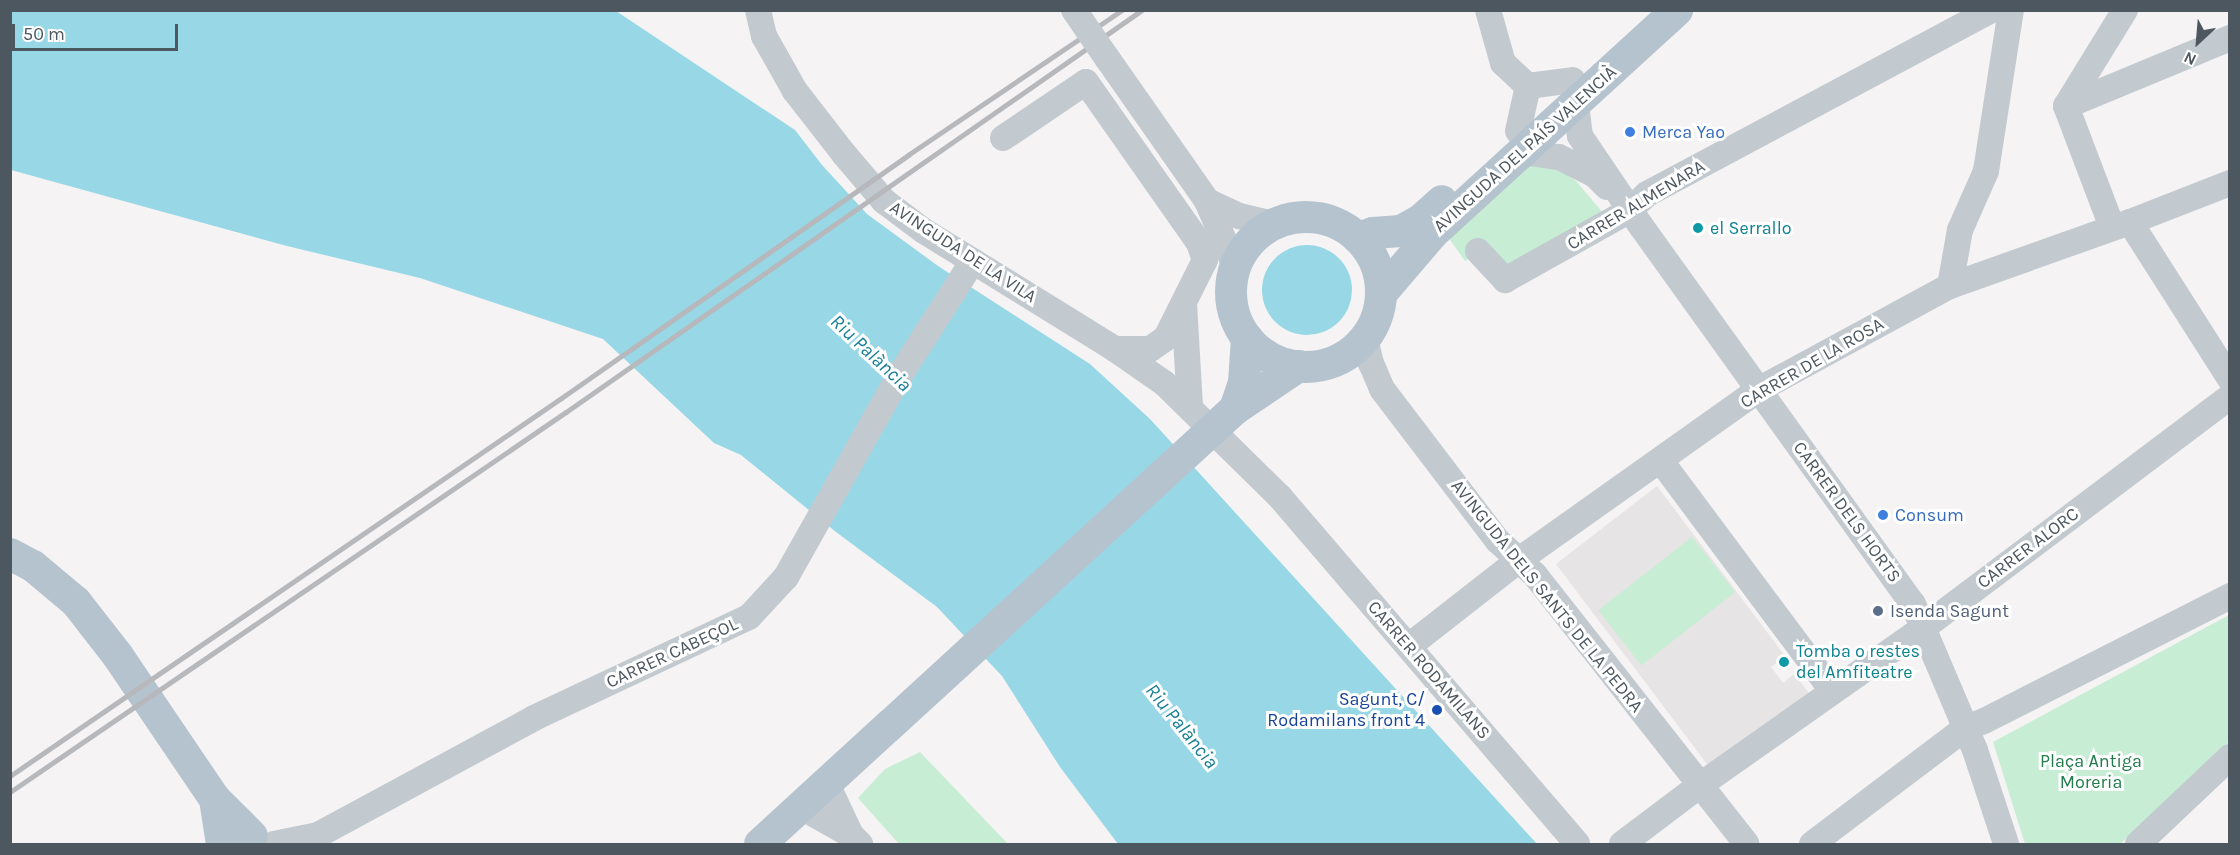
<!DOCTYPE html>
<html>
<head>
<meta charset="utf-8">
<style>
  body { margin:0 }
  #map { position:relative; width:2240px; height:855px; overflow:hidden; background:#f5f3f3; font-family:Karla,sans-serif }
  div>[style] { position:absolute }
  .education>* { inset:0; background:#e6e4e4 }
  .green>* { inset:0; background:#c7edd4; transform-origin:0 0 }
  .water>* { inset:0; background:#98d8e6 }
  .round { border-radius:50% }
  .minor>* { height:26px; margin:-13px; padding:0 13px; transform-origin:13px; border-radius:13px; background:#c2cad0 }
  .major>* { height:32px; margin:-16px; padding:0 16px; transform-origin:16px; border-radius:16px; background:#b5c3ce }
  .major>.ring { margin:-16px; padding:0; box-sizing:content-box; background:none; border:32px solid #b5c3ce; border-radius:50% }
  .rail>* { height:4.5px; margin:-2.25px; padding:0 2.25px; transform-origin:2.25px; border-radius:2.25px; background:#b6b8bc }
  .minor-bridge>* { height:26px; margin:-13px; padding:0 13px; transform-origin:13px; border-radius:13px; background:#c2cad0 }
  .major-bridge>* { height:32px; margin:-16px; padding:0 16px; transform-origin:16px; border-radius:16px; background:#b5c3ce }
  .dots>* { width:16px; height:16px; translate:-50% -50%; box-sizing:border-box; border:3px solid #fff; border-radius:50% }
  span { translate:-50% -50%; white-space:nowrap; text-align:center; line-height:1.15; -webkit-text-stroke:6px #fff; paint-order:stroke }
  .shop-label { font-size:18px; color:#366cbe }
  .left { translate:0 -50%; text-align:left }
  .street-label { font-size:18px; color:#4c575f }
  .culture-label { font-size:18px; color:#0d838f }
  .service-label { font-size:18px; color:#4e5e75 }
  .transit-label { font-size:18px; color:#164399 }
  .right { translate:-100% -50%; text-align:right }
  .park-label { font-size:18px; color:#207c4b }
  .water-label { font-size:20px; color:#188096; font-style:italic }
  .frame { position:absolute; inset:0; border:12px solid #4c575f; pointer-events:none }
  .north { position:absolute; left:2168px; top:12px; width:60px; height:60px; -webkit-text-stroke:4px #fff; paint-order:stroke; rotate:206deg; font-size:16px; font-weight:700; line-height:24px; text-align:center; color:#4c575f }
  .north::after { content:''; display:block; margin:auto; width:21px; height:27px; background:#4c575f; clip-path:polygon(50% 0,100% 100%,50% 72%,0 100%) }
  .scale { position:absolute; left:12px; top:24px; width:166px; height:27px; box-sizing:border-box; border:3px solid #4c575f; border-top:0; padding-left:8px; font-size:18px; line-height:21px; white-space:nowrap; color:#4c575f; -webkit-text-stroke:4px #fff; paint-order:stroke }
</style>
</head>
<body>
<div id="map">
  <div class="education">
    <i style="clip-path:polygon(1657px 486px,1785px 656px,1771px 667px,1783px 683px,1794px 674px,1809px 693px,1710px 768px,1556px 564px)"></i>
  </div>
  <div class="green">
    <i style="clip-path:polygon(1549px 161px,1576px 181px,1604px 214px,1508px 271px,1478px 251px,1465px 261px,1448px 237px,1522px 166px)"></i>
    <i style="left:1692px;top:537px;width:70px;height:119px;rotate:52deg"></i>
    <i style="clip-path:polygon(2229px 615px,2229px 742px,2120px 844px,2025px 844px,1993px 742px)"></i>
    <i style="clip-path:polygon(920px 752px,1008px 844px,899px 844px,858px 798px,885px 769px)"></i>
  </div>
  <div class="water">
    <i style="clip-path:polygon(10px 11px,616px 11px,795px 130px,822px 165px,867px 214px,938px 266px,1090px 364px,1150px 419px,1537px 844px,1118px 844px,1060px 767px,1002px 676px,937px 607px,836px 532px,741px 455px,714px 443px,603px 339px,420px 278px,287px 246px,11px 170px)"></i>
    <i class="round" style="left:1262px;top:245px;width:90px;height:90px"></i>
  </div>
  <div class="minor">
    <i style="left:758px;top:10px;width:27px;rotate:77deg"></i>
    <i style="left:764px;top:36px;width:63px;rotate:60.6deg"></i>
    <i style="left:795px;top:91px;width:80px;rotate:52.1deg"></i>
    <i style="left:844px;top:154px;width:62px;rotate:49.6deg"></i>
    <i style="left:884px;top:201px;width:50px;rotate:36.9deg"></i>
    <i style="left:924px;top:231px;width:225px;rotate:31.7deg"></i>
    <i style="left:1115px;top:349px;width:60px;rotate:34.8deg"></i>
    <i style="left:1164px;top:383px;width:163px;rotate:44.5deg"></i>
    <i style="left:1280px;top:497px;width:457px;rotate:49.4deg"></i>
    <i style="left:1488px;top:10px;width:55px;rotate:74.2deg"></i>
    <i style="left:1503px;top:63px;width:34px;rotate:43deg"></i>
    <i style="left:1107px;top:58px;width:174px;rotate:55deg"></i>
    <i style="left:1207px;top:201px;width:71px;rotate:66.7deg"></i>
    <i style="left:1528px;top:86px;width:45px;rotate:-7.6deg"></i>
    <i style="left:1576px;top:104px;width:32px;rotate:83deg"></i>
    <i style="left:1580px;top:136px;width:109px;rotate:55.9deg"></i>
    <i style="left:1641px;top:226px;width:466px;rotate:54.3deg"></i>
    <i style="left:1913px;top:604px;width:159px;rotate:67deg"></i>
    <i style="left:1975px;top:750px;width:99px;rotate:71.7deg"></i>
    <i style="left:2066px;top:106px;width:178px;rotate:-22.5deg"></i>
    <i style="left:2066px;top:106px;width:129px;rotate:69.2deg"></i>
    <i style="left:2066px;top:106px;width:113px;rotate:-58.4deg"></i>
    <i style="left:1518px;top:131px;width:46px;rotate:-77.5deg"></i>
    <i style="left:1003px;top:138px;width:100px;rotate:-34deg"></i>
    <i style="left:1086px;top:82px;width:197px;rotate:54.9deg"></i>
    <i style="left:1199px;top:243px;width:18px;rotate:71deg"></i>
    <i style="left:1205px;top:260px;width:87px;rotate:116.6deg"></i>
    <i style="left:1166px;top:338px;width:19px;rotate:145deg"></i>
    <i style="left:1150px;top:349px;width:35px;rotate:180deg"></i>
    <i style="left:1523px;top:152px;width:36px;rotate:8deg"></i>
    <i style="left:1559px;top:157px;width:40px;rotate:26.6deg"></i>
    <i style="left:1595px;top:175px;width:17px;rotate:45deg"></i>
    <i style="left:1207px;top:201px;width:35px;rotate:25deg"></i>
    <i style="left:1239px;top:216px;width:35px;rotate:13deg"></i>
    <i style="left:2130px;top:222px;width:186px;rotate:57.5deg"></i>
    <i style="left:1478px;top:251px;width:40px;rotate:47deg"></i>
    <i style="left:1505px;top:280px;width:143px;rotate:-29.2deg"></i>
    <i style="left:1630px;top:210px;width:23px;rotate:-43deg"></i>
    <i style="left:1647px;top:194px;width:391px;rotate:-28.1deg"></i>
    <i style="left:1950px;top:286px;width:57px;rotate:-79.9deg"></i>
    <i style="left:1960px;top:230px;width:64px;rotate:-66.2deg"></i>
    <i style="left:1986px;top:171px;width:163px;rotate:-81.2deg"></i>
    <i style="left:1184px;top:303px;width:105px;rotate:86.7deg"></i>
    <i style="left:1365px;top:338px;width:26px;rotate:77deg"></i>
    <i style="left:1371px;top:363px;width:28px;rotate:67deg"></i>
    <i style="left:1382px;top:389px;width:191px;rotate:52.7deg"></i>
    <i style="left:1498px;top:541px;width:50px;rotate:42.6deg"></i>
    <i style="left:1535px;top:575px;width:342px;rotate:51.8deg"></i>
    <i style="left:1661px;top:461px;width:286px;rotate:53.3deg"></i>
    <i style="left:1409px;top:646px;width:140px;rotate:-38deg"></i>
    <i style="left:1519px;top:560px;width:296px;rotate:-35.4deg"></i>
    <i style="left:1760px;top:389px;width:216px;rotate:-28.5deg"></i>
    <i style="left:1950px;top:286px;width:191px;rotate:-19.6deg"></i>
    <i style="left:2130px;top:222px;width:107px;rotate:-21.3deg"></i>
    <i style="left:827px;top:784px;width:56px;rotate:64.8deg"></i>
    <i style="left:801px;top:807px;width:57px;rotate:29.2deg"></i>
    <i style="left:851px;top:835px;width:13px;rotate:45deg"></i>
    <i style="left:274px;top:844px;width:45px;rotate:-11.6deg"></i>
    <i style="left:318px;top:835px;width:246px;rotate:-28.4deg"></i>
    <i style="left:534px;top:718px;width:238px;rotate:-25.2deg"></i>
    <i style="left:749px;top:617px;width:54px;rotate:-47.2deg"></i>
    <i style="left:786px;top:577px;width:232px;rotate:-60.6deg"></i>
    <i style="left:900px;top:375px;width:135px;rotate:-57.4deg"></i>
    <i style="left:1622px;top:844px;width:96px;rotate:-37deg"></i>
    <i style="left:1699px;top:786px;width:274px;rotate:-35.2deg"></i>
    <i style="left:1923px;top:628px;width:384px;rotate:-37deg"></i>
    <i style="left:1812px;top:844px;width:191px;rotate:-37.1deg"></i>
    <i style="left:1964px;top:729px;width:22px;rotate:-22deg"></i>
    <i style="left:1984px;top:721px;width:276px;rotate:-26.9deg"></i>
    <i style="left:2138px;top:844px;width:127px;rotate:-43.4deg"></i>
  </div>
  <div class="major">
    <i class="ring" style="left:1231px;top:217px;width:118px;height:118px"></i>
    <i style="left:1358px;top:238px;width:16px;rotate:-18deg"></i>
    <i style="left:1373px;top:233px;width:28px;rotate:-4deg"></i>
    <i style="left:1401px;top:231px;width:23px;rotate:-29deg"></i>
    <i style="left:1421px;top:220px;width:28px;rotate:-42deg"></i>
    <i style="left:1381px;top:294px;width:79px;rotate:-49.6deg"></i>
    <i style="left:1432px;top:234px;width:332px;rotate:-42.4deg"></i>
    <i style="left:1235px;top:409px;width:77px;rotate:-33.9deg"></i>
    <i style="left:1235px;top:409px;width:28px;rotate:-71deg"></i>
    <i style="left:1244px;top:383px;width:45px;rotate:-86.2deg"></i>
    <i style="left:10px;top:554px;width:26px;rotate:28deg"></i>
    <i style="left:33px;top:566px;width:56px;rotate:39.9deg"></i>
    <i style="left:76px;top:602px;width:68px;rotate:52.1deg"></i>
    <i style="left:118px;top:656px;width:173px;rotate:55.9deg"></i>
    <i style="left:215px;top:799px;width:52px;rotate:45deg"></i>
    <i style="left:215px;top:799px;width:46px;rotate:81.2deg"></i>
    <i style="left:760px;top:844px;width:175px;rotate:-42.5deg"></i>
  </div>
  <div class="rail">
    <i style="left:10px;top:776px;width:667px;rotate:-34.43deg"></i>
    <i style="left:560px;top:399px;width:425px;rotate:-35deg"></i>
    <i style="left:908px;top:155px;width:258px;rotate:-34.1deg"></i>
    <i style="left:10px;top:792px;width:673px;rotate:-34.35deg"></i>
    <i style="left:566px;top:412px;width:702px;rotate:-34.91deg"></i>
  </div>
  <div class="minor-bridge">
    <i style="left:1074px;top:10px;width:58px;rotate:55.5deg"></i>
  </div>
  <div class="major-bridge">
    <i style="left:889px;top:726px;width:469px;rotate:-42.5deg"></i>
  </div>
  <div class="dots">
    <i style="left:1630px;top:132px;background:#3f7fe0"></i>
    <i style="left:1698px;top:228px;background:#0f9aa8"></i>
    <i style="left:1883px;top:515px;background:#3f7fe0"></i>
    <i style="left:1878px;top:611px;background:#5c6f8a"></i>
    <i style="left:1784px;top:662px;background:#0f9aa8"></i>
    <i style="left:1437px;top:710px;background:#1a4fb4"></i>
  </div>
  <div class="shop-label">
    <span class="left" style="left:1642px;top:132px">Merca Yao</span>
    <span class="left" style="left:1895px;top:515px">Consum</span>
  </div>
  <div class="street-label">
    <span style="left:1525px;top:149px;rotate:-42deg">AVINGUDA DEL PAÍS VALENCIÀ</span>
    <span style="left:1636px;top:205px;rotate:-31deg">CARRER ALMENARA</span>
    <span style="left:963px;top:252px;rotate:33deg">AVINGUDA DE LA VILA</span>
    <span style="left:1812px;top:363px;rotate:-30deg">CARRER DE LA ROSA</span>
    <span style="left:1847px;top:512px;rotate:54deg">CARRER DELS HORTS</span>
    <span style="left:2028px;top:548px;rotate:-37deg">CARRER ALORC</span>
    <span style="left:1547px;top:596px;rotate:51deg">AVINGUDA DELS SANTS DE LA PEDRA</span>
    <span style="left:672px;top:653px;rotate:-25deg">CARRER CABEÇOL</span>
    <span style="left:1429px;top:670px;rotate:49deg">CARRER RODAMILANS</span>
  </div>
  <div class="culture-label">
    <span class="left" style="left:1710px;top:228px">el Serrallo</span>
    <span class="left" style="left:1796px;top:662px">Tomba o restes<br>del Amfiteatre</span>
  </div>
  <div class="service-label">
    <span class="left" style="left:1890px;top:611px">Isenda Sagunt</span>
  </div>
  <div class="transit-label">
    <span class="right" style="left:1425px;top:710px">Sagunt, C/<br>Rodamilans front 4</span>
  </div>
  <div class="park-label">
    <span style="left:2091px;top:772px">Plaça Antiga<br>Moreria</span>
  </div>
  <div class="water-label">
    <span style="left:871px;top:353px;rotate:43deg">Riu Palància</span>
    <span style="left:1182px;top:726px;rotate:51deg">Riu Palància</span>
  </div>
  <div class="frame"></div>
  <div class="north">N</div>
  <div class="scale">50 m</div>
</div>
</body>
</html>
